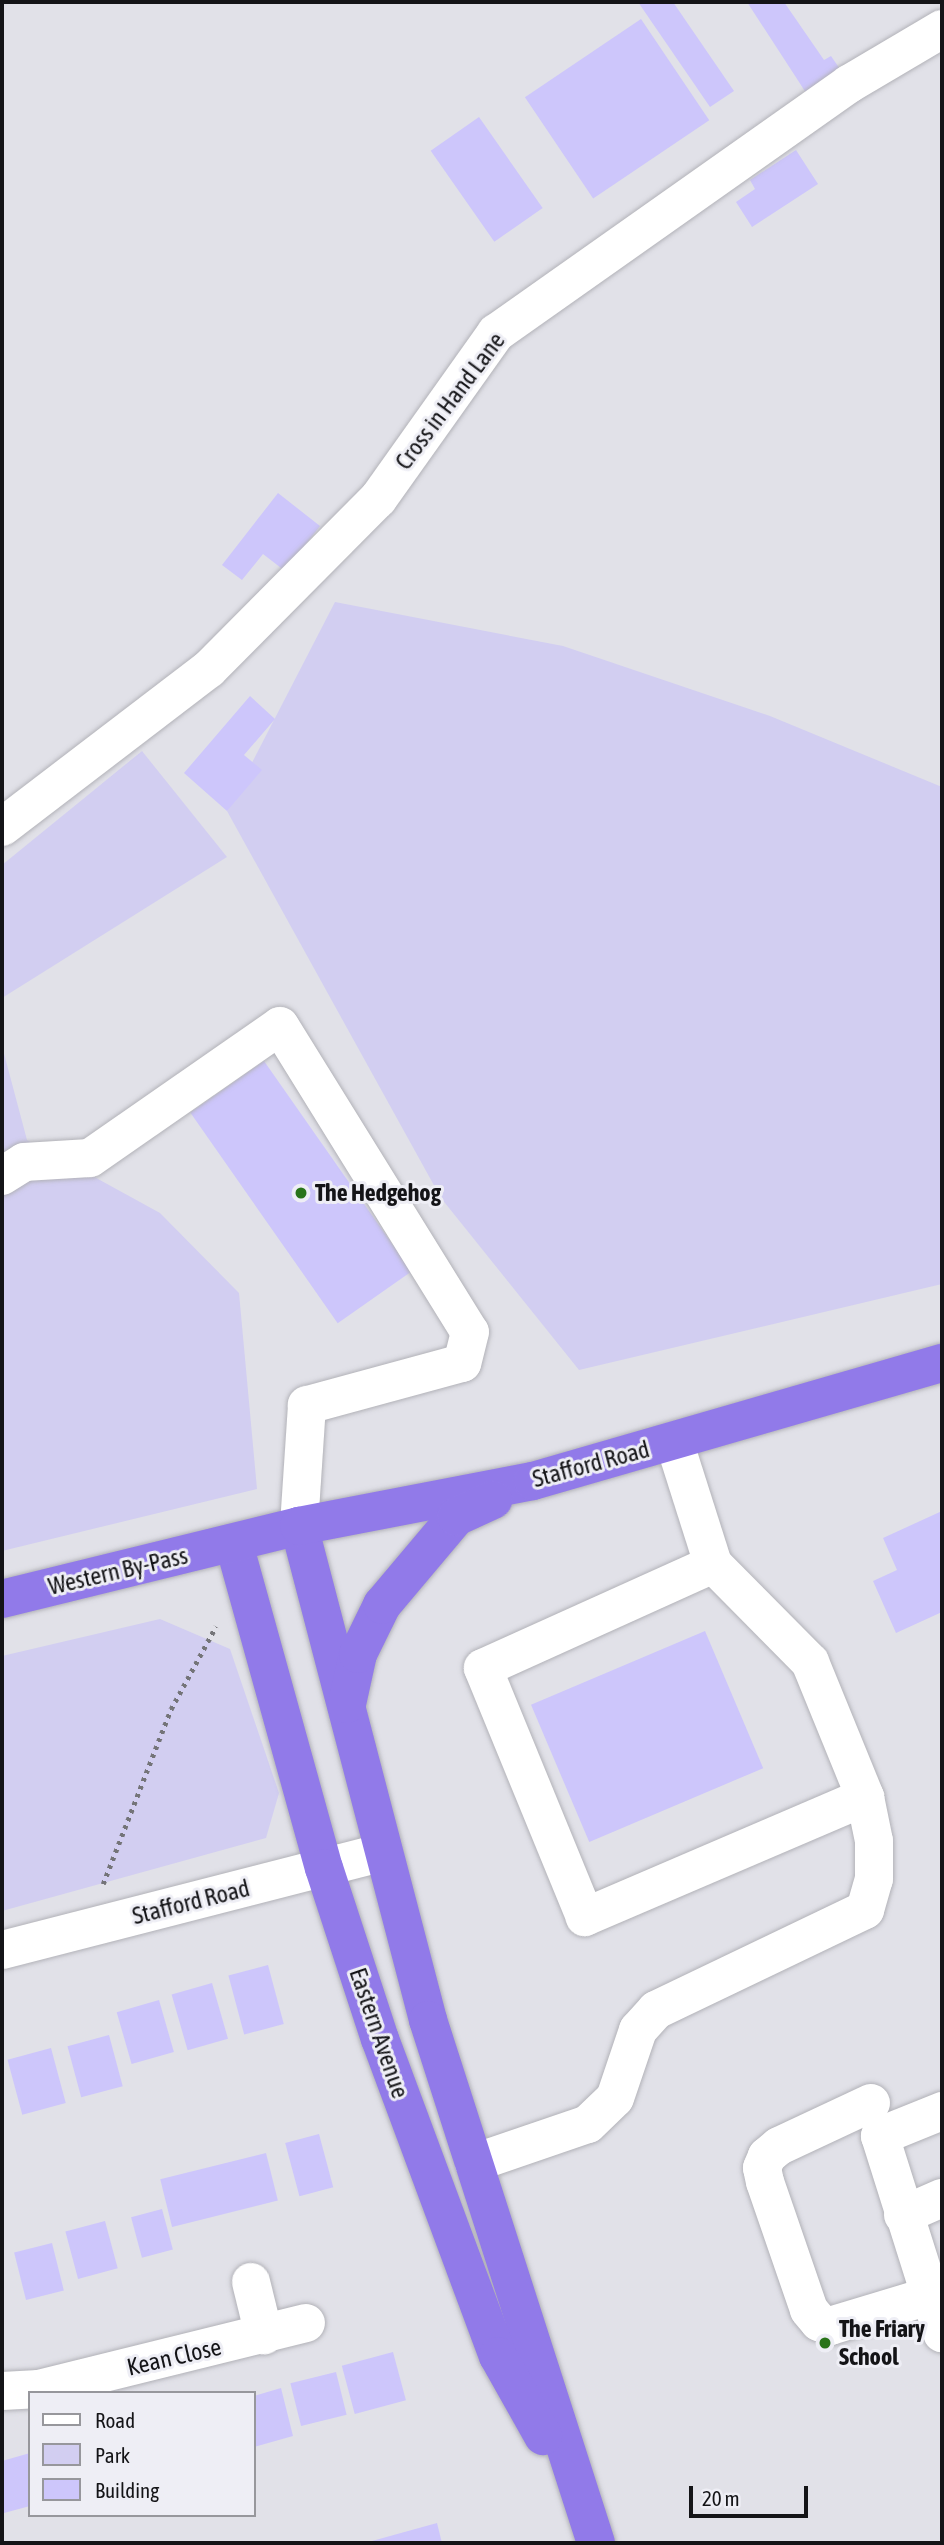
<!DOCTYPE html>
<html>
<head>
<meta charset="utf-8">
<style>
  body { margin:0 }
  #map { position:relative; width:944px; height:2545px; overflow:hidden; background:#e1e1e8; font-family:"Asap Condensed",sans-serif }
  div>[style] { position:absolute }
  .green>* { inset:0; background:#d2cef1 }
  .building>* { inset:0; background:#cdc6fb; transform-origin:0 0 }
  .path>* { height:4.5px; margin-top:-2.25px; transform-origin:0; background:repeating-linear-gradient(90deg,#747478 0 3.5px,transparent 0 8.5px) }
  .roads { filter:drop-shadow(0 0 2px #b2b2b8) drop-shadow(0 0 2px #b2b2b8) }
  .minor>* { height:38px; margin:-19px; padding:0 19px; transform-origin:19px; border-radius:19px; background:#fff }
  .highway>* { height:38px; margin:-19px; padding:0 19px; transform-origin:19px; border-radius:19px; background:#917ae9 }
  .dots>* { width:19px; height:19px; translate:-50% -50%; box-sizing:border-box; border:4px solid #eeeef5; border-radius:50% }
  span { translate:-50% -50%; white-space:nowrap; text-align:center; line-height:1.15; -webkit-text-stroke:6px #eeeef5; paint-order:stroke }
  .street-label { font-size:24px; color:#141417 }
  .poi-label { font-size:24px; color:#141417; font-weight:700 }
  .left { translate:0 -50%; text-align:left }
  .frame { position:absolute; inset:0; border:4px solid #141417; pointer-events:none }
  .legend { position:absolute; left:28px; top:2391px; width:228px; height:126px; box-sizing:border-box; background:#eeeef5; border:2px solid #97979c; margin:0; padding:9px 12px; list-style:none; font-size:21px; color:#141417 }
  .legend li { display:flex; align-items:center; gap:14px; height:35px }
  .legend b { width:35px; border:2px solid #97979c }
  .scale { position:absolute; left:689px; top:2486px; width:119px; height:32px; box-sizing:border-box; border:4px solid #141417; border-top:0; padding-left:9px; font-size:21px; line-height:24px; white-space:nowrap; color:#141417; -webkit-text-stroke:5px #eeeef5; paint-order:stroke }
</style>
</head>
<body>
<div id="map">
  <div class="green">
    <i style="clip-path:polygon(335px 602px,563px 646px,770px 716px,942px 787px,942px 1284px,579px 1370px,441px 1198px,227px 811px)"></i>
    <i style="clip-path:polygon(142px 751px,227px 857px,2px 998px,2px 865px)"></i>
    <i style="clip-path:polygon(2px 1046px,27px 1140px,160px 1213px,239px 1293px,257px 1489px,2px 1551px)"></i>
    <i style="clip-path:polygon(160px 1619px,230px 1649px,279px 1793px,266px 1838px,2px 1911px,2px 1656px)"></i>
  </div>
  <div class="building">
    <i style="clip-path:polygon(638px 2px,673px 2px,734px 91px,710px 107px)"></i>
    <i style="clip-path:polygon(747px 2px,784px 2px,824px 60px,831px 56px,846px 78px,812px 102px)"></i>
    <i style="left:641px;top:19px;width:122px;height:140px;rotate:56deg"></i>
    <i style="left:479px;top:117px;width:111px;height:59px;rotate:55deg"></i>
    <i style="clip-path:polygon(796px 150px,818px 184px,752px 227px,736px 202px,755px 189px,750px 180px)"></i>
    <i style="clip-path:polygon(278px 493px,320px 526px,285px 571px,263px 554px,242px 580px,222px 565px)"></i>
    <i style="clip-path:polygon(250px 696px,275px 719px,244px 755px,262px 770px,227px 811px,184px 773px)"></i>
    <i style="left:264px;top:1061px;width:257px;height:90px;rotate:55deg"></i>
    <i style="clip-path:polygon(942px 1511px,942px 1612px,896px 1633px,873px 1581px,897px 1570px,883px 1538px)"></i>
    <i style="left:705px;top:1631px;width:149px;height:189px;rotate:67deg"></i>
    <i style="left:268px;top:1965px;width:61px;height:41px;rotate:75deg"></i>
    <i style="left:212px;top:1983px;width:58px;height:42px;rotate:74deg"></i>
    <i style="left:159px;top:2000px;width:54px;height:44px;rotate:74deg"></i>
    <i style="left:109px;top:2035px;width:53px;height:43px;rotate:75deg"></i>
    <i style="left:51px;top:2048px;width:57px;height:45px;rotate:75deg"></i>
    <i style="left:319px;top:2134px;width:55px;height:35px;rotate:75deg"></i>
    <i style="left:266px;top:2153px;width:49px;height:109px;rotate:76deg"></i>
    <i style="left:162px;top:2209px;width:42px;height:32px;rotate:75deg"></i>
    <i style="left:105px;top:2221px;width:49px;height:41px;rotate:75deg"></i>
    <i style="left:52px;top:2243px;width:49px;height:39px;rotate:76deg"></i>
    <i style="left:393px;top:2352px;width:50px;height:53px;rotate:75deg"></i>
    <i style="left:336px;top:2372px;width:44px;height:47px;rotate:76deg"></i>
    <i style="clip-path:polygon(281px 2388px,293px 2436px,254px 2447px,254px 2396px)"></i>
    <i style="clip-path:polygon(30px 2453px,30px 2506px,4px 2513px,2px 2461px)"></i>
    <i style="clip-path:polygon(437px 2523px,442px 2543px,372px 2543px,372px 2541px)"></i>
  </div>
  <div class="path">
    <i style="left:103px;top:1884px;width:188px;rotate:-68.8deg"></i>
    <i style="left:171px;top:1709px;width:94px;rotate:-61.5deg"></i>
  </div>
  <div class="roads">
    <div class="minor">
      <i style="left:2px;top:827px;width:260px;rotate:-37.4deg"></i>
      <i style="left:209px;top:669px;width:240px;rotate:-45.2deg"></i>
      <i style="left:378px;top:499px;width:204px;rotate:-54.6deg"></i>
      <i style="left:496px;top:333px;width:432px;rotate:-35.2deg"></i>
      <i style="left:849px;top:84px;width:108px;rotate:-30.6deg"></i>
      <i style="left:2px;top:1176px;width:26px;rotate:-32deg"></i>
      <i style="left:24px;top:1162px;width:66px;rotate:-3.5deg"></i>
      <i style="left:90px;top:1158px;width:231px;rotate:-34.8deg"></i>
      <i style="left:280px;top:1026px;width:360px;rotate:58.2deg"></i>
      <i style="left:470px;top:1332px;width:32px;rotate:104deg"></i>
      <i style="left:462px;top:1363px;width:161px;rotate:164.8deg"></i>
      <i style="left:307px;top:1405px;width:121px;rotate:93.8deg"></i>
      <i style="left:674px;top:1441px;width:129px;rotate:72.4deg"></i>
      <i style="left:713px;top:1564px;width:138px;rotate:45.3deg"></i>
      <i style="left:810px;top:1662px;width:146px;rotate:67.8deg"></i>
      <i style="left:865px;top:1797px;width:305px;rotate:156.8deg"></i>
      <i style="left:585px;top:1917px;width:269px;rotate:-112.3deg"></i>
      <i style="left:483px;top:1668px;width:252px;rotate:-24.3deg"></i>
      <i style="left:2px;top:1950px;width:391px;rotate:-14.4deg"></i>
      <i style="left:871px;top:2103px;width:102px;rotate:154.9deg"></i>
      <i style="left:779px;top:2146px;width:16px;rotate:140deg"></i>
      <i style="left:767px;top:2156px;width:13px;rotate:113deg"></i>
      <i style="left:762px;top:2168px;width:14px;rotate:78deg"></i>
      <i style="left:765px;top:2182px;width:135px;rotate:71deg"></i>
      <i style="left:809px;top:2310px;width:16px;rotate:50deg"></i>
      <i style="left:819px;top:2322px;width:12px;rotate:20deg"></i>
      <i style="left:830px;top:2326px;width:103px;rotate:-16.9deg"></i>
      <i style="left:942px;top:2111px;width:67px;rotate:158deg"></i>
      <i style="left:880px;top:2136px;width:207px;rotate:72.5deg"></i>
      <i style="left:474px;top:2163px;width:120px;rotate:-18.9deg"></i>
      <i style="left:588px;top:2124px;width:37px;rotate:-44deg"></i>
      <i style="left:615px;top:2098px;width:72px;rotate:-71.3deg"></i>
      <i style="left:638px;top:2030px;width:27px;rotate:-48deg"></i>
      <i style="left:656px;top:2010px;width:232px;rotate:-25.6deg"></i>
      <i style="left:865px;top:1910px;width:32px;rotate:-74deg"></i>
      <i style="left:874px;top:1879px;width:38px;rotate:-90deg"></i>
      <i style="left:874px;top:1841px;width:45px;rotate:-101.6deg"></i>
      <i style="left:903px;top:2215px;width:43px;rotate:-23.6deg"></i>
      <i style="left:251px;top:2282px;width:55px;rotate:76.2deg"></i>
      <i style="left:2px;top:2391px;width:37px;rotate:-3deg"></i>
      <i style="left:39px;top:2389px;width:275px;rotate:-13.9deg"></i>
    </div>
    <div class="highway">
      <i style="left:299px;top:1526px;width:511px;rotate:75.36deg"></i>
      <i style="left:428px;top:2020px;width:549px;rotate:72.19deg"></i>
      <i style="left:234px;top:1544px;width:336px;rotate:74.5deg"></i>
      <i style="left:324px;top:1868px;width:180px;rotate:71.9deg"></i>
      <i style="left:380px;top:2039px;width:338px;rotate:69.6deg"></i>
      <i style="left:498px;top:2356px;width:92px;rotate:60.6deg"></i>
      <i style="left:2px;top:1599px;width:306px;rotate:-13.8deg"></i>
      <i style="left:299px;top:1526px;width:238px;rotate:-10.9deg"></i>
      <i style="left:533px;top:1481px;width:426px;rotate:-16.1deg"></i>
      <i style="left:347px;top:1704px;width:51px;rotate:-77.6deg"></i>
      <i style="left:358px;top:1654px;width:55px;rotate:-63.9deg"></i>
      <i style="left:382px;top:1605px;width:115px;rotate:-49.9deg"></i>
      <i style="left:456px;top:1517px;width:41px;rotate:-24.7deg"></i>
    </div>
  </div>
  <div class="dots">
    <i style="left:301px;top:1193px;background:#297419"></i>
    <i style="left:825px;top:2343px;background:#297419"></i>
  </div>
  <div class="street-label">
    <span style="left:450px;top:401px;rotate:-53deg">Cross in Hand Lane</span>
    <span style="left:591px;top:1464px;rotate:-15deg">Stafford Road</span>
    <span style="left:118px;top:1571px;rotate:-13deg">Western By-Pass</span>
    <span style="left:191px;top:1902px;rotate:-14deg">Stafford Road</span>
    <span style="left:379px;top:2033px;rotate:71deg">Eastern Avenue</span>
    <span style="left:174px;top:2357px;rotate:-13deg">Kean Close</span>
  </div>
  <div class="poi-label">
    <span class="left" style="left:315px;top:1193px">The Hedgehog</span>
    <span class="left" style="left:839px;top:2343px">The Friary<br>School</span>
  </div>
  <div class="frame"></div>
  <ul class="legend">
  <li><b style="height:9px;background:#fff"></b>Road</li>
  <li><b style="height:19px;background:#d2cef1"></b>Park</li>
  <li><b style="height:19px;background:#cdc6fb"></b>Building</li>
  </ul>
  <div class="scale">20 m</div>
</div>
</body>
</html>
